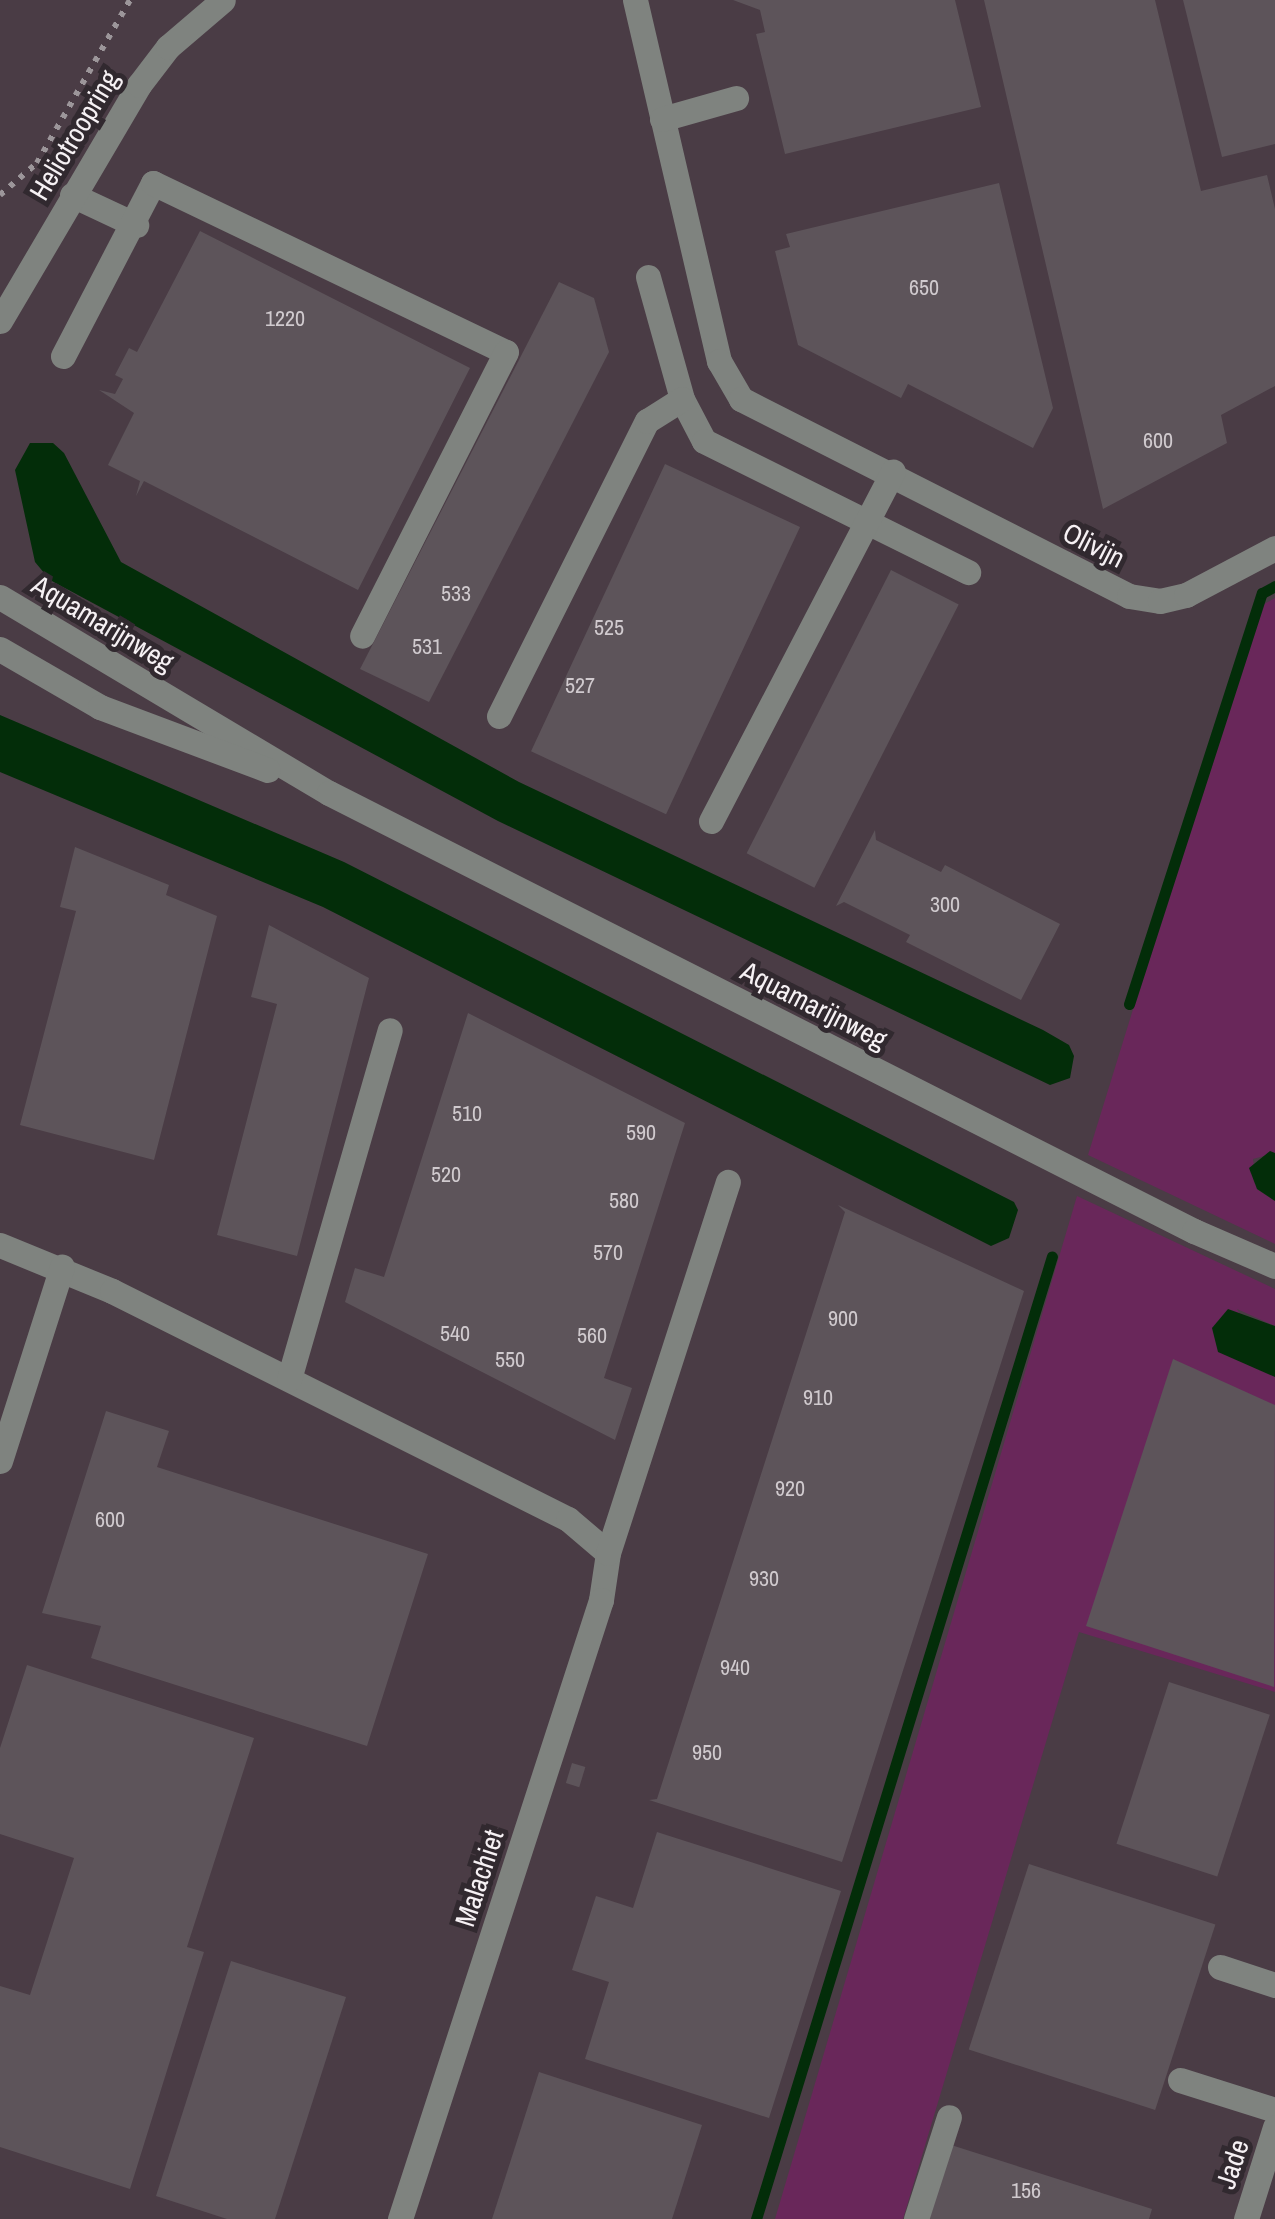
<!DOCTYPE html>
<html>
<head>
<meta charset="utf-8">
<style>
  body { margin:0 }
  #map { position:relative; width:1275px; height:2219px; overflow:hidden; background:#3c3339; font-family:"Archivo Narrow",sans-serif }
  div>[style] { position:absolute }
  .built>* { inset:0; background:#4a3c45; transform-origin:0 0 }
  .green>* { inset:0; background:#69275a }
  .water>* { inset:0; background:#032d09 }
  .stream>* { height:11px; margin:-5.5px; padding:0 5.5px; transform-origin:5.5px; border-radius:5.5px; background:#032d09 }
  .building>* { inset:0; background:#5d545a; transform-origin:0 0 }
  .path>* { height:6px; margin-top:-3px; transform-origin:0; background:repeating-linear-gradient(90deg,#9c969a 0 5px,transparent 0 13px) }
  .minor>* { height:25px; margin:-12.5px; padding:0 12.5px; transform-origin:12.5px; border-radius:12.5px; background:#7f837f }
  span { translate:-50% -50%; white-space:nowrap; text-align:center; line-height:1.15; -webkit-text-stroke:10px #31292f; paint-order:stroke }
  .number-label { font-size:22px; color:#d0cace }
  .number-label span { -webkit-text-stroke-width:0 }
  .street-label { font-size:28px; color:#f6f1f4 }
</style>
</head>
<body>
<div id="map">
  <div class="built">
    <i style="left:0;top:0;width:1275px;height:2219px"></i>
  </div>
  <div class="green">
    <i style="clip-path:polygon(1275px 598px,1275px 1153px,1253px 1159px,1257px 1189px,1275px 1201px,1275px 1244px,1088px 1155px,1257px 608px)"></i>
    <i style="clip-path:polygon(1077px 1196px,1275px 1289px,1275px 1326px,1237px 1309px,1275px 1376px,1275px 1692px,1079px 1632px,903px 2219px,775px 2219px)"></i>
  </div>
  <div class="water">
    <i style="clip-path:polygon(30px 443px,53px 443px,64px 453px,121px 562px,519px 782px,1043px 1030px,1069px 1045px,1074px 1056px,1070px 1078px,1050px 1085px,498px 821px,50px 580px,35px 562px,15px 470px)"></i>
    <i style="clip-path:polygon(0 715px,344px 862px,1014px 1202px,1018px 1210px,1009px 1238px,991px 1246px,323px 907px,0 772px)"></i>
    <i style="clip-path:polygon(1270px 1151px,1275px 1153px,1275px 1201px,1257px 1189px,1249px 1168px)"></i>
    <i style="clip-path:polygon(1228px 1309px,1275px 1326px,1275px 1377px,1218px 1352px,1212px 1328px)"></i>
  </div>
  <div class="stream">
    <i style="left:1129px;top:1004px;width:432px;rotate:-72.1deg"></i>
    <i style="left:1262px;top:593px;width:15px;rotate:-28deg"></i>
    <i style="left:756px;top:2219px;width:1007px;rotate:-72.91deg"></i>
  </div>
  <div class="building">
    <i style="clip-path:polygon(733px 0,955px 0,981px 107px,785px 154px,756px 34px,765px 32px,760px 10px)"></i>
    <i style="clip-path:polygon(984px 0,1155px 0,1201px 191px,1267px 175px,1275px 209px,1275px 386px,1221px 415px,1227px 443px,1103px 509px)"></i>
    <i style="clip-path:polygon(1183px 0,1275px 0,1275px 144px,1222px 157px)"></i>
    <i style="clip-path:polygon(999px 183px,1053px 408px,1033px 448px,908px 384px,901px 398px,798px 345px,775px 251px,790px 247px,786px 234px)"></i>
    <i style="clip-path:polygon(200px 231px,470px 368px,358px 590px,144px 481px,136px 496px,140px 481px,108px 465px,134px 413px,99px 390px,115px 394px,123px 379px,115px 375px,129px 348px,137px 352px)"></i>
    <i style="clip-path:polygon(559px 282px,594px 298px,609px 352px,429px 702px,360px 669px)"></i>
    <i style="left:665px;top:464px;width:149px;height:317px;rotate:25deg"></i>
    <i style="left:891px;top:570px;width:76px;height:318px;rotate:27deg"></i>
    <i style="clip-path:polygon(875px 830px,876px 840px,941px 872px,945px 865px,1060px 924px,1021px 1000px,906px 942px,910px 935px,844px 902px,836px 906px)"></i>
    <i style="clip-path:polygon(75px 847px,169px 885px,166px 895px,217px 916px,154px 1160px,20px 1125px,76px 911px,60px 907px)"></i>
    <i style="clip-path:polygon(269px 925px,369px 978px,297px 1256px,217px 1235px,277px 1004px,251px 997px)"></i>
    <i style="clip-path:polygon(468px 1013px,685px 1123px,604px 1378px,632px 1388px,615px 1440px,345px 1302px,355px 1268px,384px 1277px)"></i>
    <i style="clip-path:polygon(838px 1205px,1024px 1291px,842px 1862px,649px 1800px,657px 1799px,845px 1212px)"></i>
    <i style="clip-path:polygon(1173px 1359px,1275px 1405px,1274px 1687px,1086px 1626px)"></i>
    <i style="clip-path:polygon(106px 1411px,169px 1431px,157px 1467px,428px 1554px,367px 1746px,91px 1658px,101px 1626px,42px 1613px)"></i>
    <i style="clip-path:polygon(27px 1665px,254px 1738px,187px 1947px,204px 1952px,130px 2189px,0 2147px,0 1986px,30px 1995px,74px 1858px,0 1834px,0 1748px)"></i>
    <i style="left:1169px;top:1682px;width:106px;height:170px;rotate:18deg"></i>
    <i style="left:572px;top:1763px;width:14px;height:21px;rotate:17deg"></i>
    <i style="clip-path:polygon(657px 1832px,841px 1891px,769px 2118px,585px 2059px,609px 1982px,572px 1970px,596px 1896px,633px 1908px)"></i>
    <i style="left:1029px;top:1864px;width:196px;height:195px;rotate:18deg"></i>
    <i style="clip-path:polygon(231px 1961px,346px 1997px,275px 2219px,227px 2219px,156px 2196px)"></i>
    <i style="clip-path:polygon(539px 2072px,702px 2125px,672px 2219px,492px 2219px)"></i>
    <i style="clip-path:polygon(948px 2144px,1152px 2209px,1149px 2219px,924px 2219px)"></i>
  </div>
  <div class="path">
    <i style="left:0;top:195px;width:49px;rotate:-40.9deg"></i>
    <i style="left:37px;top:163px;width:188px;rotate:-60.3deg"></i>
  </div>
  <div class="minor">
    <i style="left:635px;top:0;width:371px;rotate:76.9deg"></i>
    <i style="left:719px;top:361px;width:44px;rotate:59.9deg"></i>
    <i style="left:741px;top:399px;width:435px;rotate:26.9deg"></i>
    <i style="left:1129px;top:596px;width:31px;rotate:9deg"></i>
    <i style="left:1160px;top:601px;width:27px;rotate:-13deg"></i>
    <i style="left:1186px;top:595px;width:101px;rotate:-27.8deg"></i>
    <i style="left:662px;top:119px;width:77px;rotate:-15.8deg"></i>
    <i style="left:72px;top:195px;width:71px;rotate:25.1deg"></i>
    <i style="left:648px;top:277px;width:127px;rotate:74.4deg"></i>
    <i style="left:682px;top:399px;width:47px;rotate:62.4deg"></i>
    <i style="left:704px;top:441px;width:295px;rotate:26.4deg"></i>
    <i style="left:0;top:321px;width:274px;rotate:-59.5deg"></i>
    <i style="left:139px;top:85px;width:48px;rotate:-52.7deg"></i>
    <i style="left:168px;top:47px;width:72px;rotate:-40.5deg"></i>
    <i style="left:63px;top:356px;width:195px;rotate:-62.5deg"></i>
    <i style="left:153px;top:183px;width:391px;rotate:25.6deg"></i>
    <i style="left:506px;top:352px;width:318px;rotate:116.9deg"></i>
    <i style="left:0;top:597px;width:383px;rotate:30.8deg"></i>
    <i style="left:329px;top:793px;width:970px;rotate:26.86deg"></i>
    <i style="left:1194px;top:1231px;width:88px;rotate:23.4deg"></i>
    <i style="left:0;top:649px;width:116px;rotate:30.1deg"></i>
    <i style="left:100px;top:707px;width:179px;rotate:20.6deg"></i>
    <i style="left:499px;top:716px;width:330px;rotate:-63.4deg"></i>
    <i style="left:647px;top:421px;width:41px;rotate:-32.2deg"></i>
    <i style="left:711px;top:821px;width:394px;rotate:-62.5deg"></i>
    <i style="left:0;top:1245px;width:121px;rotate:22.3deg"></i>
    <i style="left:112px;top:1291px;width:510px;rotate:26.57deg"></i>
    <i style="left:568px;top:1519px;width:52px;rotate:40.4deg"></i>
    <i style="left:608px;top:1553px;width:48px;rotate:98.5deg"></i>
    <i style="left:601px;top:1600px;width:651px;rotate:107.99deg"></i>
    <i style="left:289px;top:1379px;width:363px;rotate:-73.9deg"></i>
    <i style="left:0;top:1461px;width:204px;rotate:-72.3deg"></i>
    <i style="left:608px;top:1553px;width:390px;rotate:-72.1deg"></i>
    <i style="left:1220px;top:1967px;width:58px;rotate:18.1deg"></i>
    <i style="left:1180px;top:2080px;width:100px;rotate:17.5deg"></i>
    <i style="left:916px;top:2219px;width:107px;rotate:-72.1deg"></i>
    <i style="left:1246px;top:2219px;width:96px;rotate:-72.5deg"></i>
  </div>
  <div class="number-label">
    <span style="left:924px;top:288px">650</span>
    <span style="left:285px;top:319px">1220</span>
    <span style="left:1158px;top:441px">600</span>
    <span style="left:456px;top:594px">533</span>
    <span style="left:609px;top:628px">525</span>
    <span style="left:427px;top:647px">531</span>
    <span style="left:580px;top:686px">527</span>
    <span style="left:945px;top:905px">300</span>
    <span style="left:467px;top:1114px">510</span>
    <span style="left:641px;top:1133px">590</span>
    <span style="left:446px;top:1175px">520</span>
    <span style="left:624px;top:1201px">580</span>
    <span style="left:608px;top:1253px">570</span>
    <span style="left:843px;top:1319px">900</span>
    <span style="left:455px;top:1334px">540</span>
    <span style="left:592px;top:1336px">560</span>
    <span style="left:510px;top:1360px">550</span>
    <span style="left:818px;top:1398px">910</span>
    <span style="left:790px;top:1489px">920</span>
    <span style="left:110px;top:1520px">600</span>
    <span style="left:764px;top:1579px">930</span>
    <span style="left:735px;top:1668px">940</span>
    <span style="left:707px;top:1753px">950</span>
    <span style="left:1026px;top:2191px">156</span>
  </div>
  <div class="street-label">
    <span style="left:74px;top:135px;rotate:-59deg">Heliotroopring</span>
    <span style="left:1094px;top:545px;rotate:27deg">Olivijn</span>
    <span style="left:103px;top:623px;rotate:31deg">Aquamarijnweg</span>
    <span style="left:814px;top:1005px;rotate:27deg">Aquamarijnweg</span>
    <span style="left:479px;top:1878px;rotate:-72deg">Malachiet</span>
    <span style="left:1232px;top:2164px;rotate:-72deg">Jade</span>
  </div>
</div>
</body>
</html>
